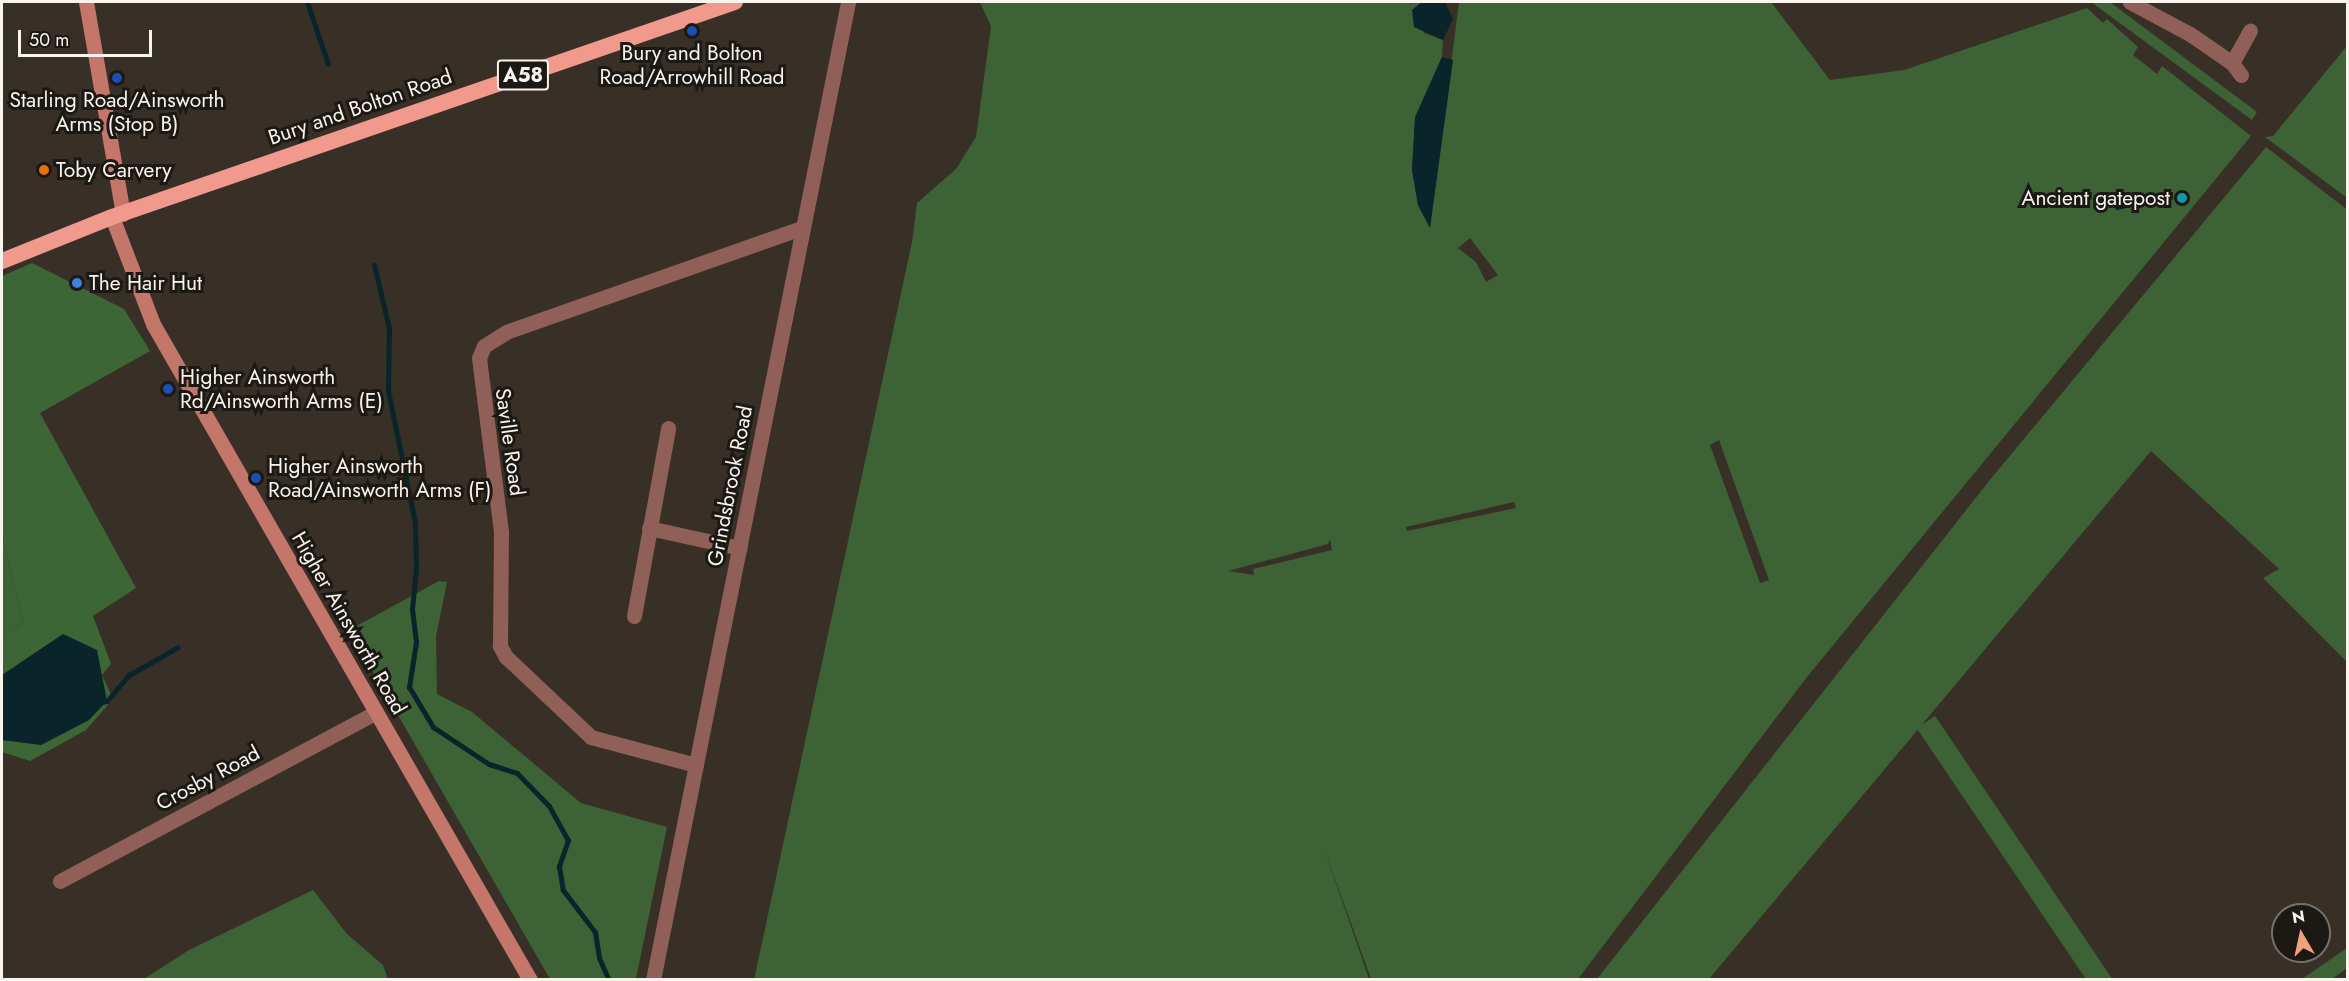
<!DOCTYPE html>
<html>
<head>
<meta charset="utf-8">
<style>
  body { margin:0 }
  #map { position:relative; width:2349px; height:981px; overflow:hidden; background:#383026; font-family:Jost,sans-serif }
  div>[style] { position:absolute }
  .green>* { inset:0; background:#3c6236; transform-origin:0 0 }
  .forest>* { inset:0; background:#3d6637 }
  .water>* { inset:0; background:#09242b }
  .stream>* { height:5px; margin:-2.5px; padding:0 2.5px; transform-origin:2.5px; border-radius:2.5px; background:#09242b }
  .minor>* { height:15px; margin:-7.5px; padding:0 7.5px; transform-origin:7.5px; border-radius:7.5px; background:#905f57 }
  .secondary>* { height:15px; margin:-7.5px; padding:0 7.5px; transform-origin:7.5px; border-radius:7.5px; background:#c4766a }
  .trunk>* { height:16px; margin:-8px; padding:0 8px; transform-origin:8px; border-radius:8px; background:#f0998c }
  .dots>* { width:16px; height:16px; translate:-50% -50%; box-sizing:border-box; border:3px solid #1c1914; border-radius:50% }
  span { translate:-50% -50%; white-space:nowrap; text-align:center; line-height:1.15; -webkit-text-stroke:6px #1c1914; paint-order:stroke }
  .shield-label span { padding:2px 4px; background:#1c1914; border:2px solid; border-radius:4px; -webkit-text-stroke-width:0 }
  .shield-label { font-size:20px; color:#f9f4ed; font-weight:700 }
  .poi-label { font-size:21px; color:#f9f4ed }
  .left { translate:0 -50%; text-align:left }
  .right { translate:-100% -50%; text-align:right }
  .street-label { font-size:21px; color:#f9f4ed }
  .frame { position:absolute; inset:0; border:3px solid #f9f4ed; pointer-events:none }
  .north { position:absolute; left:2271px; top:903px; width:60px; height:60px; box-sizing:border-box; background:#1c1914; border:2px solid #74716b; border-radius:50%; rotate:351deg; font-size:16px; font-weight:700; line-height:24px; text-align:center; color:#f9f4ed }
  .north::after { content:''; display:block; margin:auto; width:21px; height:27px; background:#f0a27a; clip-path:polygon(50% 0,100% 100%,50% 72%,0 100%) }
  .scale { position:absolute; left:18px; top:30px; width:134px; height:27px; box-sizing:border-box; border:3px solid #f9f4ed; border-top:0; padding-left:8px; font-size:18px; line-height:21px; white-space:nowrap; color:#f9f4ed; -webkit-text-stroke:4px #1c1914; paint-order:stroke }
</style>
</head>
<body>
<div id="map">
  <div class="green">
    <i style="clip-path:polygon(evenodd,980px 2px,1422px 2px,1412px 10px,1424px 33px,1443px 40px,1442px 57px,1415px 122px,1412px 170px,1418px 205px,1430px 227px,1459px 2px,1771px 2px,1830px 80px,1904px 70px,2087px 8px,2103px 23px,2107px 19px,2138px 47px,2133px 55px,2157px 74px,2162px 66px,2251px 136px,1807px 677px,1578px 979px,1371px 979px,1324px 848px,1369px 979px,754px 980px,912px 242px,917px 203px,956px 169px,976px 137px,991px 26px,980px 2px,1470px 238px,1498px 275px,1486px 282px,1476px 262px,1458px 248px,1470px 238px,980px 2px,1719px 440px,1769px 580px,1760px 583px,1710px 445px,1719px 440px,980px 2px,1514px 502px,1516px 508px,1407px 531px,1406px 527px,1514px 502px,980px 2px,1330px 539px,1332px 550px,1253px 569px,1254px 575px,1228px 571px,1328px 544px,1330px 539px)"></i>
    <i style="clip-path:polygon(2091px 2px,2110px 2px,2257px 112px,2252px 120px)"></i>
    <i style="clip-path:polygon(2347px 46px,2347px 198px,2265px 137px,2273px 136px)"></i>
    <i style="clip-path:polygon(2266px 147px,2345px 208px,2347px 206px,2347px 662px,2263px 578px,2279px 569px,2151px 451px,1709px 979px,1597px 979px,1989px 481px)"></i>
    <i style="clip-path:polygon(2px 534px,24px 621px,2px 639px)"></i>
    <i style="clip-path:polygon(439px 581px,447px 582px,436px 636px,437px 694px,472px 712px,581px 803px,667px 827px,636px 979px,550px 979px,349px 630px)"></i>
    <i style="left:1935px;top:716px;width:316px;height:22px;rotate:56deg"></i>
    <i style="clip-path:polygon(313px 890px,347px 934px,383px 965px,388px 979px,144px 979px,189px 950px)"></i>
    <i style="clip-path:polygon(2347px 948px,2347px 968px,2332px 979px,2302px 979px)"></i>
  </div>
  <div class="forest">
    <i style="clip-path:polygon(32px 263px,124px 309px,150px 351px,40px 413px,136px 588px,93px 616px,111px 664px,102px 675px,113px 699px,86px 730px,30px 761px,2px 752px,2px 639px,24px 621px,2px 534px,2px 276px)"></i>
  </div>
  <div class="water">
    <i style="clip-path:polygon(1422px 2px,1445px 2px,1453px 19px,1443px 40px,1414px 27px,1412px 10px)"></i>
    <i style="clip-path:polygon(1442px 57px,1453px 60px,1430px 228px,1418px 205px,1412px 170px,1415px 117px)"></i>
    <i style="clip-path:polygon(63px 634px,97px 650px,107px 701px,89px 720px,41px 745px,2px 740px,2px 675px)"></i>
  </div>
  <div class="stream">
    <i style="left:307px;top:2px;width:65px;rotate:71.3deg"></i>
    <i style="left:2117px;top:207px;width:42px;rotate:-13.7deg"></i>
    <i style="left:374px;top:265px;width:65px;rotate:76.6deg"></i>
    <i style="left:389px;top:328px;width:63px;rotate:90.9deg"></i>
    <i style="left:388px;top:391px;width:135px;rotate:78.4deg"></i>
    <i style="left:415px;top:523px;width:46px;rotate:88.8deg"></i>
    <i style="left:416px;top:569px;width:40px;rotate:95.7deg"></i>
    <i style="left:412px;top:609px;width:33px;rotate:83deg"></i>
    <i style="left:416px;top:642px;width:46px;rotate:98.8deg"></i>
    <i style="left:409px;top:687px;width:47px;rotate:59deg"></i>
    <i style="left:433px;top:727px;width:67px;rotate:33.5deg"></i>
    <i style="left:489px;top:764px;width:29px;rotate:18deg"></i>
    <i style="left:517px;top:773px;width:46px;rotate:45.9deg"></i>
    <i style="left:549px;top:806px;width:39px;rotate:61deg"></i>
    <i style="left:568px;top:840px;width:28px;rotate:109deg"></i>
    <i style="left:559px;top:866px;width:24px;rotate:81deg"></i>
    <i style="left:563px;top:890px;width:53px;rotate:52.7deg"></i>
    <i style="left:595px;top:932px;width:26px;rotate:81deg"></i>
    <i style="left:599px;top:958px;width:24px;rotate:66deg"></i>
    <i style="left:101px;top:702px;width:6px;rotate:-9deg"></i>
    <i style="left:107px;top:701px;width:34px;rotate:-50deg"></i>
    <i style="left:129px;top:675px;width:56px;rotate:-29.7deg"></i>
  </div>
  <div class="minor">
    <i style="left:2130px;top:2px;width:68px;rotate:28.1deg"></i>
    <i style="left:2190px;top:34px;width:51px;rotate:34.6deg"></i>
    <i style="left:2232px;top:63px;width:15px;rotate:53deg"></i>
    <i style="left:2232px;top:63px;width:37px;rotate:-61deg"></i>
    <i style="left:649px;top:528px;width:93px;rotate:12.4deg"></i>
    <i style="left:634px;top:616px;width:191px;rotate:-79.7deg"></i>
    <i style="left:696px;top:765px;width:109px;rotate:-165.1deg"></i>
    <i style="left:591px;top:737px;width:117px;rotate:-136.7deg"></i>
    <i style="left:506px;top:657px;width:13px;rotate:-119deg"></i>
    <i style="left:500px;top:646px;width:114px;rotate:-89.5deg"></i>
    <i style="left:501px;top:532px;width:175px;rotate:-97.2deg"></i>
    <i style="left:479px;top:358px;width:13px;rotate:-67deg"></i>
    <i style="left:484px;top:346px;width:26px;rotate:-32deg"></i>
    <i style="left:506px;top:332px;width:314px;rotate:-19.4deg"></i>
    <i style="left:60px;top:881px;width:358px;rotate:-28.1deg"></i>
    <i style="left:653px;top:980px;width:997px;rotate:-78.72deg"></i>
  </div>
  <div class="secondary">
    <i style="left:86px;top:2px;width:215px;rotate:80.1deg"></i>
    <i style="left:112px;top:217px;width:115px;rotate:69deg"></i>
    <i style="left:153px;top:324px;width:757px;rotate:60.11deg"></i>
  </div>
  <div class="trunk">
    <i style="left:2px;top:261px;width:118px;rotate:-21.8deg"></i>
    <i style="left:112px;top:217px;width:659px;rotate:-19.04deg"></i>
  </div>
  <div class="dots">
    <i style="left:692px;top:31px;background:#1a4fb4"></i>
    <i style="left:117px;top:78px;background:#1a4fb4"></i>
    <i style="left:44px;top:170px;background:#e8710a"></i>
    <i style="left:2182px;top:198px;background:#0f9aa8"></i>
    <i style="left:77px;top:283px;background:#3f7fe0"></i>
    <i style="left:168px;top:389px;background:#1a4fb4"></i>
    <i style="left:256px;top:478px;background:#1a4fb4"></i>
  </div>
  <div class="shield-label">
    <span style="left:523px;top:75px">A58</span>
  </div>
  <div class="poi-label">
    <span style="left:692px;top:65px">Bury and Bolton<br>Road/Arrowhill Road</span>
    <span style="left:117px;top:112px">Starling Road/Ainsworth<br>Arms (Stop B)</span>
    <span class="left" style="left:56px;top:170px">Toby Carvery</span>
    <span class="right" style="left:2170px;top:198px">Ancient gatepost</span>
    <span class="left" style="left:89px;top:283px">The Hair Hut</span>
    <span class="left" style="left:180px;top:389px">Higher Ainsworth<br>Rd/Ainsworth Arms (E)</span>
    <span class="left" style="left:268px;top:478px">Higher Ainsworth<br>Road/Ainsworth Arms (F)</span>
  </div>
  <div class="street-label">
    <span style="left:360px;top:107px;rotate:-19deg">Bury and Bolton Road</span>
    <span style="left:510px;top:442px;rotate:82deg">Saville Road</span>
    <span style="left:730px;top:486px;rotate:-79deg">Grindsbrook Road</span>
    <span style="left:349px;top:623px;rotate:60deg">Higher Ainsworth Road</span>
    <span style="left:208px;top:778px;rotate:-28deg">Crosby Road</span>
  </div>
  <div class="frame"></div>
  <div class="north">N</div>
  <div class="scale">50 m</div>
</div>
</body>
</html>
